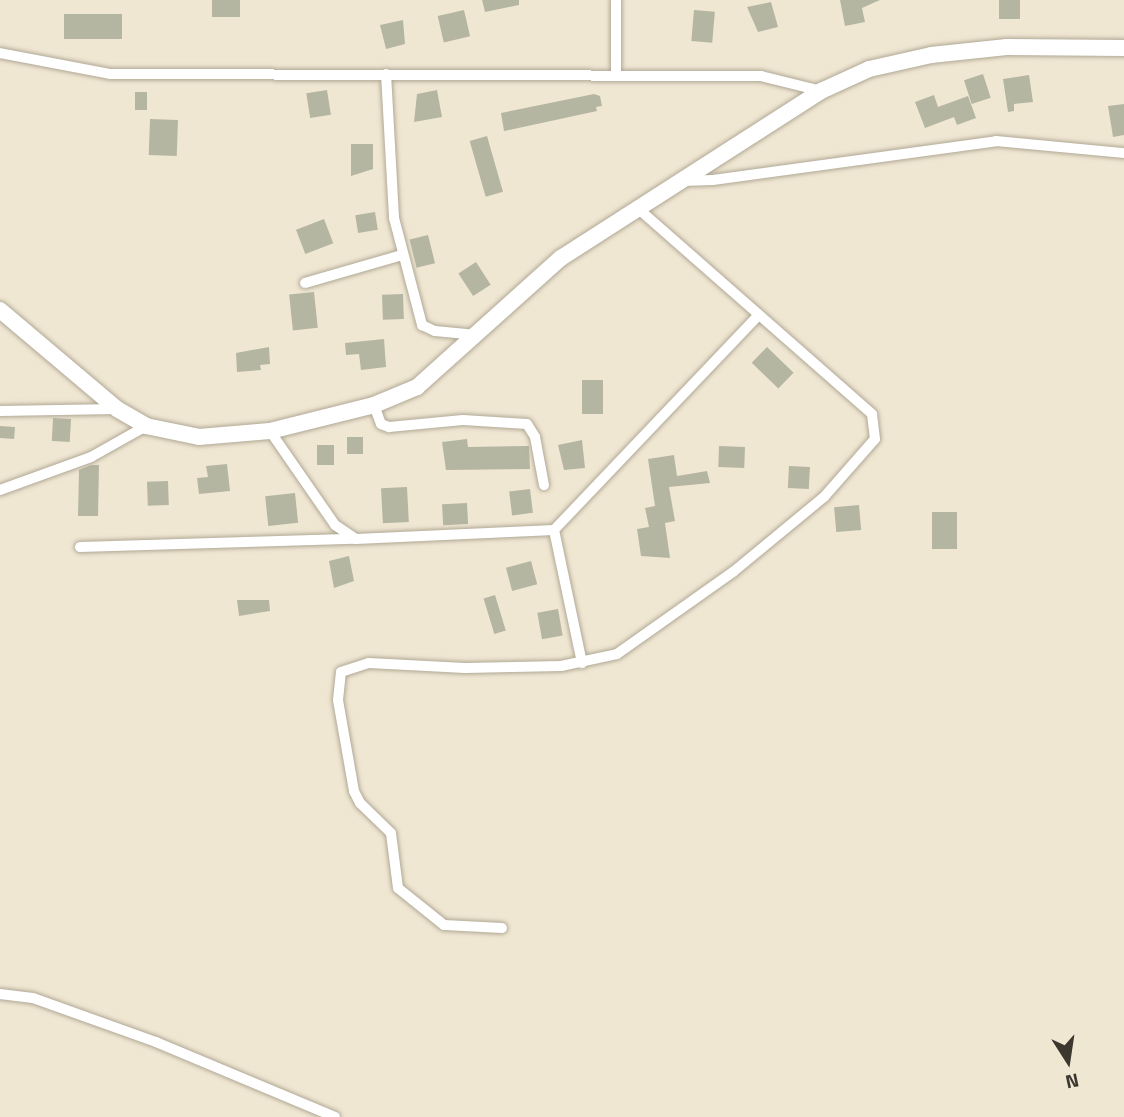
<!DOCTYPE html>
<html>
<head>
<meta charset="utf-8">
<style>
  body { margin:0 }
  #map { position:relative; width:1124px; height:1117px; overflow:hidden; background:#f0e7d3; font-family:"Titillium Web",sans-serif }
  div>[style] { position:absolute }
  .building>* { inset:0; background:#b4b6a2; transform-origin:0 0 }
  .roads { filter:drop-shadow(0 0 2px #b0a895) drop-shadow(0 0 2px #b0a895) }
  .street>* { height:10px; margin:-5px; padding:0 5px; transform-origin:5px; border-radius:5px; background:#fff }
  .secondary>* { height:16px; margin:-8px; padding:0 8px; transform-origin:8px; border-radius:8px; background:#fff }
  span { translate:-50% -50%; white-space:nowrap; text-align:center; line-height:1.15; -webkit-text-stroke:5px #f0e7d3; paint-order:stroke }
  .north { position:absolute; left:1033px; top:1026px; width:70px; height:70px; -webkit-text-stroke:5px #f0e7d3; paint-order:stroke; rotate:168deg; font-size:19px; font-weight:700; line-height:28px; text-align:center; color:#3c3830 }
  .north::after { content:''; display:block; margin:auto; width:24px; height:32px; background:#3c3830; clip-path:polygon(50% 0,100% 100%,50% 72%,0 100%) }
</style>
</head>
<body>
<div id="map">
  <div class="building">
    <i style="left:212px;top:0;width:28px;height:17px"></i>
    <i style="clip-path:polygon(482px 0,519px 0,519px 5px,485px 12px)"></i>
    <i style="clip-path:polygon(840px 0,880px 0,862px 8px,865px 22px,845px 26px)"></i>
    <i style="left:999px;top:0;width:21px;height:19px"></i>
    <i style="clip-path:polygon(771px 2px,778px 27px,758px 32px,747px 7px)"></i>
    <i style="left:464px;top:10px;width:27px;height:27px;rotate:77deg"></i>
    <i style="left:694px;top:10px;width:21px;height:31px;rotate:5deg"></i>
    <i style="left:64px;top:14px;width:58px;height:25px"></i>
    <i style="clip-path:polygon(403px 20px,405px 44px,386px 49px,380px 25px)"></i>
    <i style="left:983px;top:74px;width:25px;height:20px;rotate:72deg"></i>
    <i style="clip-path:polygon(1029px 75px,1033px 102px,1014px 104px,1014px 111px,1008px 112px,1003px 79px)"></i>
    <i style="left:327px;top:90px;width:25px;height:21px;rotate:81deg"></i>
    <i style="clip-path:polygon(437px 90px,442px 117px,414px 122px,417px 94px)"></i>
    <i style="left:135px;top:92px;width:12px;height:18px"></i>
    <i style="clip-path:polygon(594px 94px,600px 96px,602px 106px,596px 107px,597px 111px,504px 131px,501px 113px)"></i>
    <i style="clip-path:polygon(934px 95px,938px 107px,968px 96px,976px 118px,957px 125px,954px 117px,925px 128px,915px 102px)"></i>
    <i style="clip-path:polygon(1124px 104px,1124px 135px,1113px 137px,1108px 106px)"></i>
    <i style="left:150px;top:119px;width:28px;height:36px;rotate:2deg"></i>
    <i style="left:487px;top:136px;width:58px;height:18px;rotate:74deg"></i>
    <i style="clip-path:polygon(351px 144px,373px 144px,373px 169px,351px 176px)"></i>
    <i style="left:375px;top:212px;width:18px;height:20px;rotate:81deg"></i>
    <i style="left:324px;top:219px;width:26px;height:30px;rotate:69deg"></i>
    <i style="left:428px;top:235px;width:29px;height:19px;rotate:76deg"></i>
    <i style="left:476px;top:262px;width:27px;height:21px;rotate:57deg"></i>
    <i style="left:314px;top:292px;width:36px;height:25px;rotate:84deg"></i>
    <i style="left:403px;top:294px;width:25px;height:21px;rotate:88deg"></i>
    <i style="clip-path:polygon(384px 339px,386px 367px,361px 370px,359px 354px,346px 355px,345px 343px)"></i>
    <i style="clip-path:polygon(269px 347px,270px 364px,260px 365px,261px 370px,237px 372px,236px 353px)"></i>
    <i style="left:767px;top:347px;width:37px;height:22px;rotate:44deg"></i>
    <i style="left:582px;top:380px;width:21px;height:34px"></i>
    <i style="left:53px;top:418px;width:18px;height:23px;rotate:3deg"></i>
    <i style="left:0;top:426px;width:15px;height:12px;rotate:4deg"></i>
    <i style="left:347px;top:437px;width:16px;height:17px"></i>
    <i style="clip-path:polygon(467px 439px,468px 447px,529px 446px,530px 469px,446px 470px,442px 442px)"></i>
    <i style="clip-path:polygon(582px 440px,585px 468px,564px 470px,558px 445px)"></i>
    <i style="left:317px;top:445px;width:17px;height:20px"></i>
    <i style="left:719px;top:446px;width:26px;height:21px;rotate:2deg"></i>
    <i style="clip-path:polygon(674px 455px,677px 476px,707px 471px,710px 483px,669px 487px,675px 521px,665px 523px,670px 558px,641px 556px,637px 529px,649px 527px,645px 508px,655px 506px,648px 459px)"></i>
    <i style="clip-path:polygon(227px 464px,230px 491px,199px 494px,197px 478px,208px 477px,206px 466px)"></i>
    <i style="clip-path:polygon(91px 465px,99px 465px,98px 516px,78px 516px,79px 470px)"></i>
    <i style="left:789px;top:466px;width:21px;height:22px;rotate:3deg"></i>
    <i style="left:168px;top:481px;width:24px;height:21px;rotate:88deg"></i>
    <i style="left:407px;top:487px;width:35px;height:26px;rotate:87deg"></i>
    <i style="left:530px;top:489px;width:24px;height:21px;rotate:83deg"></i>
    <i style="left:295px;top:493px;width:30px;height:30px;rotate:84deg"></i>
    <i style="left:467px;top:503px;width:21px;height:25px;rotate:87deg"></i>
    <i style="left:859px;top:505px;width:25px;height:25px;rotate:85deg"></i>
    <i style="left:932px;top:512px;width:25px;height:37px"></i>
    <i style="clip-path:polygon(349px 556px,354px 581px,334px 588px,329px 561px)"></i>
    <i style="left:531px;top:561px;width:24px;height:26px;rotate:75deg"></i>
    <i style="left:495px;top:595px;width:37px;height:12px;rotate:73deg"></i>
    <i style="clip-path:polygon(237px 600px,269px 600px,270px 611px,239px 616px)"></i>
    <i style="left:558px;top:609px;width:27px;height:21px;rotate:80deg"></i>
  </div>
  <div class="roads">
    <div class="street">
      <i style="left:616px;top:0;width:75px;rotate:90deg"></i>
      <i style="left:0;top:53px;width:112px;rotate:10.8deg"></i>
      <i style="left:110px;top:74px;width:651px;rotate:0.18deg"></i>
      <i style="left:761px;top:76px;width:62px;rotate:14deg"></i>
      <i style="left:386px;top:74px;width:144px;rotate:86.8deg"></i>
      <i style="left:394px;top:218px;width:111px;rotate:75.3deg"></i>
      <i style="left:422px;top:325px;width:14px;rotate:25deg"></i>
      <i style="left:435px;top:331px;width:42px;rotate:5.4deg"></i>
      <i style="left:682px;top:181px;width:31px;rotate:-2deg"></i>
      <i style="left:713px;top:180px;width:286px;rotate:-7.8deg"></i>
      <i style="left:996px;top:141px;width:129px;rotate:5.4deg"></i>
      <i style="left:305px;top:283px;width:101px;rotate:-16.1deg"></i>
      <i style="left:374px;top:405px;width:20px;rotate:70deg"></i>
      <i style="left:381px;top:424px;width:9px;rotate:21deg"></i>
      <i style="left:389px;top:427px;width:74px;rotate:-5.4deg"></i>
      <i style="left:463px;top:420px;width:64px;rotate:3.6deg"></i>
      <i style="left:527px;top:424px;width:15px;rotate:58deg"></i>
      <i style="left:535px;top:437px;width:49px;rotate:79.4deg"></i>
      <i style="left:0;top:411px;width:117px;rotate:-1deg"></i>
      <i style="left:270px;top:431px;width:114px;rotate:55.3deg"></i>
      <i style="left:335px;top:525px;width:25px;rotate:34deg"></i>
      <i style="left:356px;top:539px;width:198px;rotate:-2.6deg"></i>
      <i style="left:554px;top:530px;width:297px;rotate:-46.4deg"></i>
      <i style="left:0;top:490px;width:97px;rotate:-19.9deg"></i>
      <i style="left:91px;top:457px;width:63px;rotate:-29.4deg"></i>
      <i style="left:554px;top:530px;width:136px;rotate:78.1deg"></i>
      <i style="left:80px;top:547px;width:274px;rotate:-1.7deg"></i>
      <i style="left:502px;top:928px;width:58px;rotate:-177deg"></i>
      <i style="left:444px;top:925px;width:59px;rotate:-141.2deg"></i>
      <i style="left:398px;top:888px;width:55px;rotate:-97.3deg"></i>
      <i style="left:391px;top:833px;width:43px;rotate:-135.9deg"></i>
      <i style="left:360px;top:803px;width:13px;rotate:-117deg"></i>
      <i style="left:354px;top:791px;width:92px;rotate:-100deg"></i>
      <i style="left:338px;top:700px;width:28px;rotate:-84deg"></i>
      <i style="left:341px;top:672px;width:29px;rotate:-18deg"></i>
      <i style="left:369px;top:663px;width:96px;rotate:3deg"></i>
      <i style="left:465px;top:668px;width:96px;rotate:-1.2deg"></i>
      <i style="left:561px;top:666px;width:57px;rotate:-12.1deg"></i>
      <i style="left:617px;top:654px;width:142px;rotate:-35.3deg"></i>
      <i style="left:733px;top:572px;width:118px;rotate:-39.5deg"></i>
      <i style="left:824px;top:497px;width:77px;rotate:-48.7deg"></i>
      <i style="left:875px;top:439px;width:25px;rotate:-97deg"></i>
      <i style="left:872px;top:414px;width:314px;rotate:-138.7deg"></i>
      <i style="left:0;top:994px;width:33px;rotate:7deg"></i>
      <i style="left:33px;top:998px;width:131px;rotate:19.7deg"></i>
      <i style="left:156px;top:1042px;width:194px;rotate:22.7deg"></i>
    </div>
    <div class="secondary">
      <i style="left:0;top:310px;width:153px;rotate:40.2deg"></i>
      <i style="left:117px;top:409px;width:34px;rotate:30deg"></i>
      <i style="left:146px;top:426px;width:54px;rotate:11.7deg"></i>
      <i style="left:199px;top:437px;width:71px;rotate:-4.8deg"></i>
      <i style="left:270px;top:431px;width:107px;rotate:-14deg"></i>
      <i style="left:374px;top:405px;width:47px;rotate:-22.7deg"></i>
      <i style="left:417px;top:387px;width:193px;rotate:-41.9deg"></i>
      <i style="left:561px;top:258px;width:309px;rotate:-32.7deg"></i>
      <i style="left:821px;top:91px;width:53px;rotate:-24.6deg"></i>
      <i style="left:869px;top:69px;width:64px;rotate:-12.7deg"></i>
      <i style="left:931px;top:55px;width:76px;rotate:-6deg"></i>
      <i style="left:1007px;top:47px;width:117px;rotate:0.5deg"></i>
    </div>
  </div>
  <div class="north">N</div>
</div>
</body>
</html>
